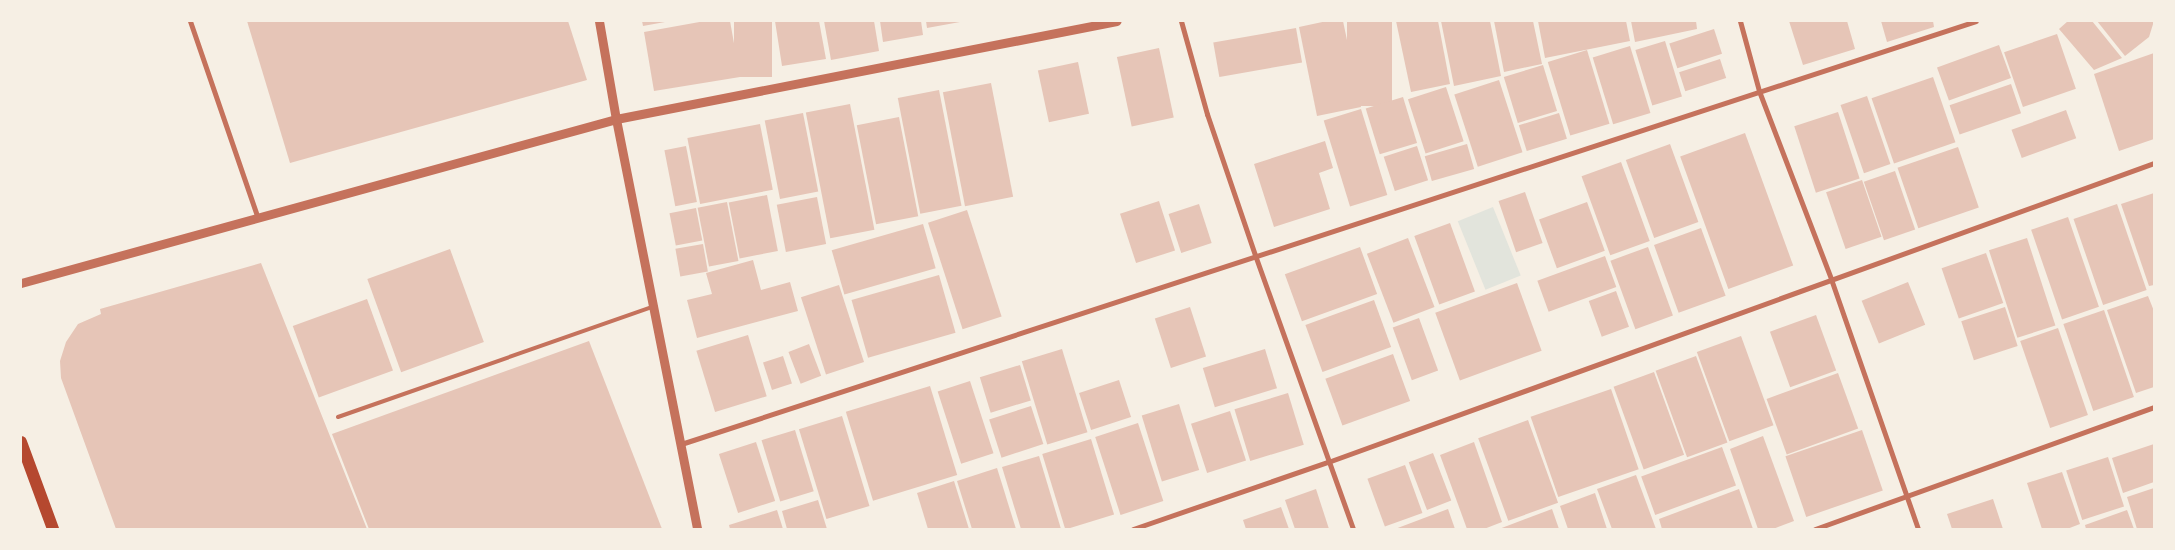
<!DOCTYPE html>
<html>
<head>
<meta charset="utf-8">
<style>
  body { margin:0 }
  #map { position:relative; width:2175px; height:550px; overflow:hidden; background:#f6efe4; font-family:"PT Sans Narrow",sans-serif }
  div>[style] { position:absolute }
  .green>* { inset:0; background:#e2e4dc; transform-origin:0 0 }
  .building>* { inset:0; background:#e6c5b7; transform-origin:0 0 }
  .service>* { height:4px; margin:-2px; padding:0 2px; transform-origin:2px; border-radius:2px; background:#c5725c }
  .minor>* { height:5px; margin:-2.5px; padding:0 2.5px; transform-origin:2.5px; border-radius:2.5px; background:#c5725c }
  .tertiary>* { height:9px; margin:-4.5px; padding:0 4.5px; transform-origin:4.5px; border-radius:4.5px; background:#c5725c }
  .primary>* { height:12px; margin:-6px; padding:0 6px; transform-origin:6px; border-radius:6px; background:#b5482f }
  span { translate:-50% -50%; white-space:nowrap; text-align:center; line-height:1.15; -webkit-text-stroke:5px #f6efe4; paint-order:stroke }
  .frame { position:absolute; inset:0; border:22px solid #f6efe4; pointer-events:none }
</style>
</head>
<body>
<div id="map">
  <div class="green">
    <i style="left:1493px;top:207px;width:74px;height:38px;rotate:68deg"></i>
  </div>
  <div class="building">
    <i style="clip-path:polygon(247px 21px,568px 21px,587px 80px,290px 163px)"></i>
    <i style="clip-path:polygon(642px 21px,665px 21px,665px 22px,643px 26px)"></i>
    <i style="clip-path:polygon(705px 21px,730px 21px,740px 77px,654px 91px,644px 32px)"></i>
    <i style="left:734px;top:21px;width:38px;height:56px"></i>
    <i style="clip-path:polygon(775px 21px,819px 21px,826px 59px,782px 66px)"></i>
    <i style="clip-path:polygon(824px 21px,874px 21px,879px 51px,831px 60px)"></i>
    <i style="clip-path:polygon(880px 21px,921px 21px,923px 35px,883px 42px)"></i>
    <i style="clip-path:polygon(926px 21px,960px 21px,960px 22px,927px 28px)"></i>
    <i style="clip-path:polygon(1327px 21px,1343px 21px,1361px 107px,1317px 116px,1299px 27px)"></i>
    <i style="left:1347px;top:21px;width:45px;height:85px"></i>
    <i style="clip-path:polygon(1396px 21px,1438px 21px,1450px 84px,1411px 92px)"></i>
    <i style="clip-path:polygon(1441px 21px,1490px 21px,1501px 76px,1454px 86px)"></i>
    <i style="clip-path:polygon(1494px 21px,1533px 21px,1542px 64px,1504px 72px)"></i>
    <i style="clip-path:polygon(1538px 21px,1626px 21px,1630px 41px,1545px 58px)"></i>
    <i style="clip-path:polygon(1631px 21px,1696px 21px,1697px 29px,1635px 42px)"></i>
    <i style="clip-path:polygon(1789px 21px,1847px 21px,1855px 49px,1803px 65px)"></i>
    <i style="clip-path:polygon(1881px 21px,1933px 21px,1934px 27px,1887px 42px)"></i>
    <i style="clip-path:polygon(2068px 21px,2092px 21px,2122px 58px,2094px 70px,2059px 29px)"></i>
    <i style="clip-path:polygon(2097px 21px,2154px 21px,2149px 37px,2125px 56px)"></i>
    <i style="left:1296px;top:28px;width:35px;height:84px;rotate:80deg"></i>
    <i style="left:1714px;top:29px;width:26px;height:47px;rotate:72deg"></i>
    <i style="left:2057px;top:34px;width:58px;height:56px;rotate:71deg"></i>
    <i style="left:1665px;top:41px;width:58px;height:31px;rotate:73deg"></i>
    <i style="left:1999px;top:45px;width:35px;height:66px;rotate:70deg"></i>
    <i style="left:1630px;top:46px;width:70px;height:39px;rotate:73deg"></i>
    <i style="left:1159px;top:48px;width:71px;height:43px;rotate:78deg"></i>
    <i style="left:1587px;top:50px;width:77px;height:41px;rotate:73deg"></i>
    <i style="clip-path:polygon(2154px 53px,2154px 139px,2119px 151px,2094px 74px)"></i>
    <i style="left:1720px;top:59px;width:20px;height:43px;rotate:72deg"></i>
    <i style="left:1078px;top:62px;width:53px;height:41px;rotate:78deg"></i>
    <i style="left:1543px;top:65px;width:48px;height:41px;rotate:73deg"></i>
    <i style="left:1933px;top:77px;width:69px;height:65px;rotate:71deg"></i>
    <i style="left:1499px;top:80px;width:76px;height:47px;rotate:72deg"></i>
    <i style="left:991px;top:83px;width:116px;height:49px;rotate:79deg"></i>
    <i style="left:2011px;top:84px;width:31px;height:65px;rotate:71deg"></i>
    <i style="left:1446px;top:87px;width:57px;height:40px;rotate:72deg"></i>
    <i style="left:939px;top:90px;width:118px;height:42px;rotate:79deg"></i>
    <i style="left:1867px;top:96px;width:72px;height:28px;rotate:71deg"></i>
    <i style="left:1403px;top:97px;width:48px;height:39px;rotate:73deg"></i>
    <i style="left:850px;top:104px;width:128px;height:45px;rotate:79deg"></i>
    <i style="left:1361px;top:109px;width:90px;height:39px;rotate:73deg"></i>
    <i style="left:2066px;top:110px;width:30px;height:58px;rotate:70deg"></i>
    <i style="left:1838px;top:112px;width:70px;height:46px;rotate:72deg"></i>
    <i style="left:803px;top:113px;width:80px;height:39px;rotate:79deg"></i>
    <i style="left:1559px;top:113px;width:27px;height:42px;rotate:73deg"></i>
    <i style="left:899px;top:117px;width:101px;height:43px;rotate:79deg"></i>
    <i style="left:760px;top:124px;width:67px;height:74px;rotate:79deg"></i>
    <i style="left:1745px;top:133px;width:141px;height:69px;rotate:70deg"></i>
    <i style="clip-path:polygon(1325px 141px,1333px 168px,1319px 173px,1330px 209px,1274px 227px,1254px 164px)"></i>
    <i style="left:1467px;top:144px;width:26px;height:44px;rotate:74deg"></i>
    <i style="left:1670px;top:144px;width:83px;height:47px;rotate:70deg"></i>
    <i style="left:686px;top:146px;width:57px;height:22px;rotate:79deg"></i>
    <i style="left:1417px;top:146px;width:36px;height:35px;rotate:72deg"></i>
    <i style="left:1958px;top:147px;width:64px;height:64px;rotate:71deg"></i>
    <i style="left:1621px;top:162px;width:84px;height:42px;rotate:70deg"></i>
    <i style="left:1895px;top:171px;width:62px;height:33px;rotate:71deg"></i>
    <i style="left:1862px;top:180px;width:60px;height:38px;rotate:71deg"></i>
    <i style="left:1525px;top:192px;width:54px;height:28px;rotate:71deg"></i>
    <i style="clip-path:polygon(2154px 193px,2154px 285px,2149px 286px,2121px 204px)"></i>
    <i style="left:767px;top:195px;width:57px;height:39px;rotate:79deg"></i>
    <i style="left:817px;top:197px;width:48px;height:41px;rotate:79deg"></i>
    <i style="left:1159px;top:201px;width:52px;height:41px;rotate:72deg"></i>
    <i style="left:727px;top:202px;width:60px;height:30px;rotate:79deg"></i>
    <i style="left:1587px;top:202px;width:52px;height:51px;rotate:70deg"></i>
    <i style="left:1199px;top:204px;width:41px;height:32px;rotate:72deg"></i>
    <i style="left:2117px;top:204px;width:91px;height:46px;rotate:71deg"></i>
    <i style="left:696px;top:208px;width:33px;height:27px;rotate:79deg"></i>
    <i style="left:967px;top:210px;width:112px;height:41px;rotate:72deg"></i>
    <i style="left:2068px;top:217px;width:95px;height:39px;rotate:71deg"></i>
    <i style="left:1450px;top:223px;width:73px;height:38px;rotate:70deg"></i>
    <i style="left:923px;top:224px;width:46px;height:95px;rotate:74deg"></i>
    <i style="left:1701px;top:228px;width:72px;height:50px;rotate:70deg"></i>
    <i style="left:1408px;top:238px;width:74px;height:44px;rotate:69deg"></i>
    <i style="left:2027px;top:238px;width:92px;height:40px;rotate:72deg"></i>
    <i style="left:703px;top:244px;width:28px;height:28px;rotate:80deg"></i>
    <i style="left:1360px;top:247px;width:50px;height:80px;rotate:70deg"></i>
    <i style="left:1648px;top:247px;width:73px;height:40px;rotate:70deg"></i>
    <i style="left:450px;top:249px;width:99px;height:88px;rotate:70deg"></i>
    <i style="left:1986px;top:253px;width:53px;height:47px;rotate:71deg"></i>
    <i style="left:1605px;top:256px;width:33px;height:72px;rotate:70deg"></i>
    <i style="clip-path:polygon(753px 260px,761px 290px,790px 282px,798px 311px,697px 338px,687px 300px,712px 294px,706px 273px)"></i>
    <i style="clip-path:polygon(261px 263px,367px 529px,116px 529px,61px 378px,60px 361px,66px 342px,78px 324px,101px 314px,100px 309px)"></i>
    <i style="left:939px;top:275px;width:60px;height:91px;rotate:74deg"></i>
    <i style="left:1908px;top:282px;width:46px;height:50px;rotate:68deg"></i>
    <i style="left:1517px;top:283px;width:72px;height:87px;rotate:70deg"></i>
    <i style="left:839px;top:285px;width:81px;height:40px;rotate:72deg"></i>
    <i style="left:1616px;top:291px;width:38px;height:29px;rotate:70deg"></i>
    <i style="clip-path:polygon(2148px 296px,2154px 311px,2154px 387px,2136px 393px,2107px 310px)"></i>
    <i style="left:367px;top:299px;width:76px;height:79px;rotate:70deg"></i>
    <i style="left:1374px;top:300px;width:50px;height:73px;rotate:70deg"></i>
    <i style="left:1190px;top:307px;width:52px;height:37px;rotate:72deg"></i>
    <i style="left:2005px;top:307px;width:41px;height:46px;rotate:72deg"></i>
    <i style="left:2104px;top:310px;width:92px;height:43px;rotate:71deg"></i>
    <i style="left:1816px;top:315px;width:59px;height:49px;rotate:70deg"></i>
    <i style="left:1419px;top:318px;width:56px;height:28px;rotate:70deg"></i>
    <i style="left:2058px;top:328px;width:92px;height:40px;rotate:71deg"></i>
    <i style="left:748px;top:335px;width:64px;height:54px;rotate:73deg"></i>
    <i style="left:1741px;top:336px;width:95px;height:47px;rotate:70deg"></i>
    <i style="clip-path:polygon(589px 341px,662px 529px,369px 529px,332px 434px)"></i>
    <i style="left:809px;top:344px;width:34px;height:22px;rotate:69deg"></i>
    <i style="left:1062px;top:349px;width:87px;height:42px;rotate:73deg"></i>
    <i style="left:1265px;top:349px;width:41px;height:65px;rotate:73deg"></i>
    <i style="left:1393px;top:354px;width:50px;height:72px;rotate:70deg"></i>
    <i style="left:783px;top:356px;width:29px;height:21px;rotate:72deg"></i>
    <i style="left:1696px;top:356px;width:92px;height:43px;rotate:70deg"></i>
    <i style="left:1020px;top:365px;width:37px;height:42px;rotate:73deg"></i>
    <i style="left:1654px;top:372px;width:88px;height:43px;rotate:70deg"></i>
    <i style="left:1838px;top:373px;width:59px;height:76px;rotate:70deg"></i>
    <i style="left:1119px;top:380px;width:39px;height:42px;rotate:72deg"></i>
    <i style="left:970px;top:381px;width:76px;height:34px;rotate:72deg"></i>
    <i style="left:930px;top:386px;width:93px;height:88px;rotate:73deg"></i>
    <i style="left:1611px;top:389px;width:85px;height:85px;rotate:71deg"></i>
    <i style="left:1288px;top:393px;width:54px;height:56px;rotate:73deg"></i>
    <i style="left:1179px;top:404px;width:69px;height:39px;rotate:73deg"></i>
    <i style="left:1031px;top:406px;width:40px;height:44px;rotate:72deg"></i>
    <i style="left:1230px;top:411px;width:52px;height:41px;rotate:72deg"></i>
    <i style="left:842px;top:416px;width:94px;height:45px;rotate:73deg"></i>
    <i style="left:1528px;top:420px;width:88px;height:53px;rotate:70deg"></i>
    <i style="left:1138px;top:423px;width:82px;height:45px;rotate:72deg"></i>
    <i style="left:795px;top:430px;width:64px;height:35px;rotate:73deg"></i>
    <i style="left:1862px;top:430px;width:64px;height:81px;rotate:71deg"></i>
    <i style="clip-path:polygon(1763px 436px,1794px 521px,1773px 529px,1758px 529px,1730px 449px)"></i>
    <i style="left:1091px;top:439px;width:79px;height:51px;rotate:73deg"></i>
    <i style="left:756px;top:442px;width:62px;height:39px;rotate:72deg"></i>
    <i style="clip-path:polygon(1474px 442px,1502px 522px,1484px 529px,1467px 529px,1440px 455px)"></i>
    <i style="clip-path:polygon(2154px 444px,2154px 482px,2123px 493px,2112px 458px)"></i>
    <i style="left:1722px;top:447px;width:41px;height:86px;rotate:70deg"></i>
    <i style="left:1433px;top:453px;width:51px;height:26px;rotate:69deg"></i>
    <i style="clip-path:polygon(1039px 456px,1061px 529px,1021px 529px,1002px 467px)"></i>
    <i style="left:2108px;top:457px;width:52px;height:44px;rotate:72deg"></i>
    <i style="left:1405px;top:465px;width:51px;height:40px;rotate:70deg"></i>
    <i style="clip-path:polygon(997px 468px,1016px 529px,972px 529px,957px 481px)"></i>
    <i style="clip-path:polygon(2062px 472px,2080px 524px,2067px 529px,2042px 529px,2027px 483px)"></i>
    <i style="clip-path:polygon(1636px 475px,1656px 529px,1612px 529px,1597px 489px)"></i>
    <i style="clip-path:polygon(954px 481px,969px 529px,928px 529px,917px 493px)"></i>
    <i style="clip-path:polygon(2154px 488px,2154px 529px,2137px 529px,2127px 497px)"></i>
    <i style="clip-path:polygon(1316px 489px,1329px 529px,1295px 529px,1285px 500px)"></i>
    <i style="clip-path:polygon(1739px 489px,1753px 529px,1662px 529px,1659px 519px)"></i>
    <i style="clip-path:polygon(1595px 493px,1607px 529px,1568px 529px,1560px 506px)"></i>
    <i style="clip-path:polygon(1993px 499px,2003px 529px,1952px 529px,1947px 514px)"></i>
    <i style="clip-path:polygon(818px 500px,827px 529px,787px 529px,782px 511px)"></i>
    <i style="clip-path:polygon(1281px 507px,1289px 529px,1246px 529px,1243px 520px)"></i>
    <i style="clip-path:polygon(1448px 509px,1455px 529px,1395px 529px)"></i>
    <i style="clip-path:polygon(1552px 509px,1559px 529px,1499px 529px)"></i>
    <i style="clip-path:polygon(777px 510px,783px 529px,730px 529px,729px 525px)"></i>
    <i style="clip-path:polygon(2127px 510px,2134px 529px,2086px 529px,2085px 525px)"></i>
  </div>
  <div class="service">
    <i style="left:338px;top:417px;width:333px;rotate:-19.3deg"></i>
  </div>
  <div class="minor">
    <i style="left:190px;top:21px;width:209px;rotate:71deg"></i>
    <i style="left:1181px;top:21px;width:97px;rotate:74.4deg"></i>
    <i style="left:1207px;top:114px;width:149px;rotate:71.2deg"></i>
    <i style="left:1255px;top:255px;width:291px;rotate:70.3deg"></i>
    <i style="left:1740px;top:21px;width:73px;rotate:74.8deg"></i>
    <i style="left:1759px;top:91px;width:201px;rotate:69deg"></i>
    <i style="left:1831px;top:279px;width:265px;rotate:70.8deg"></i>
    <i style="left:681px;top:444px;width:1362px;rotate:-18.09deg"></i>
    <i style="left:1133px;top:529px;width:206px;rotate:-19deg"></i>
    <i style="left:1328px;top:462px;width:878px;rotate:-19.9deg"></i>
    <i style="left:1815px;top:529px;width:360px;rotate:-19.8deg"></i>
  </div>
  <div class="tertiary">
    <i style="left:599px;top:21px;width:99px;rotate:80.2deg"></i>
    <i style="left:616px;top:119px;width:418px;rotate:78.8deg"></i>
    <i style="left:21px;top:283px;width:617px;rotate:-15.41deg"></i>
    <i style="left:616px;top:119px;width:510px;rotate:-11.07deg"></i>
  </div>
  <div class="primary">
    <i style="left:21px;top:442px;width:93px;rotate:69.8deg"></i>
  </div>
  <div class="frame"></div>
</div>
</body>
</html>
